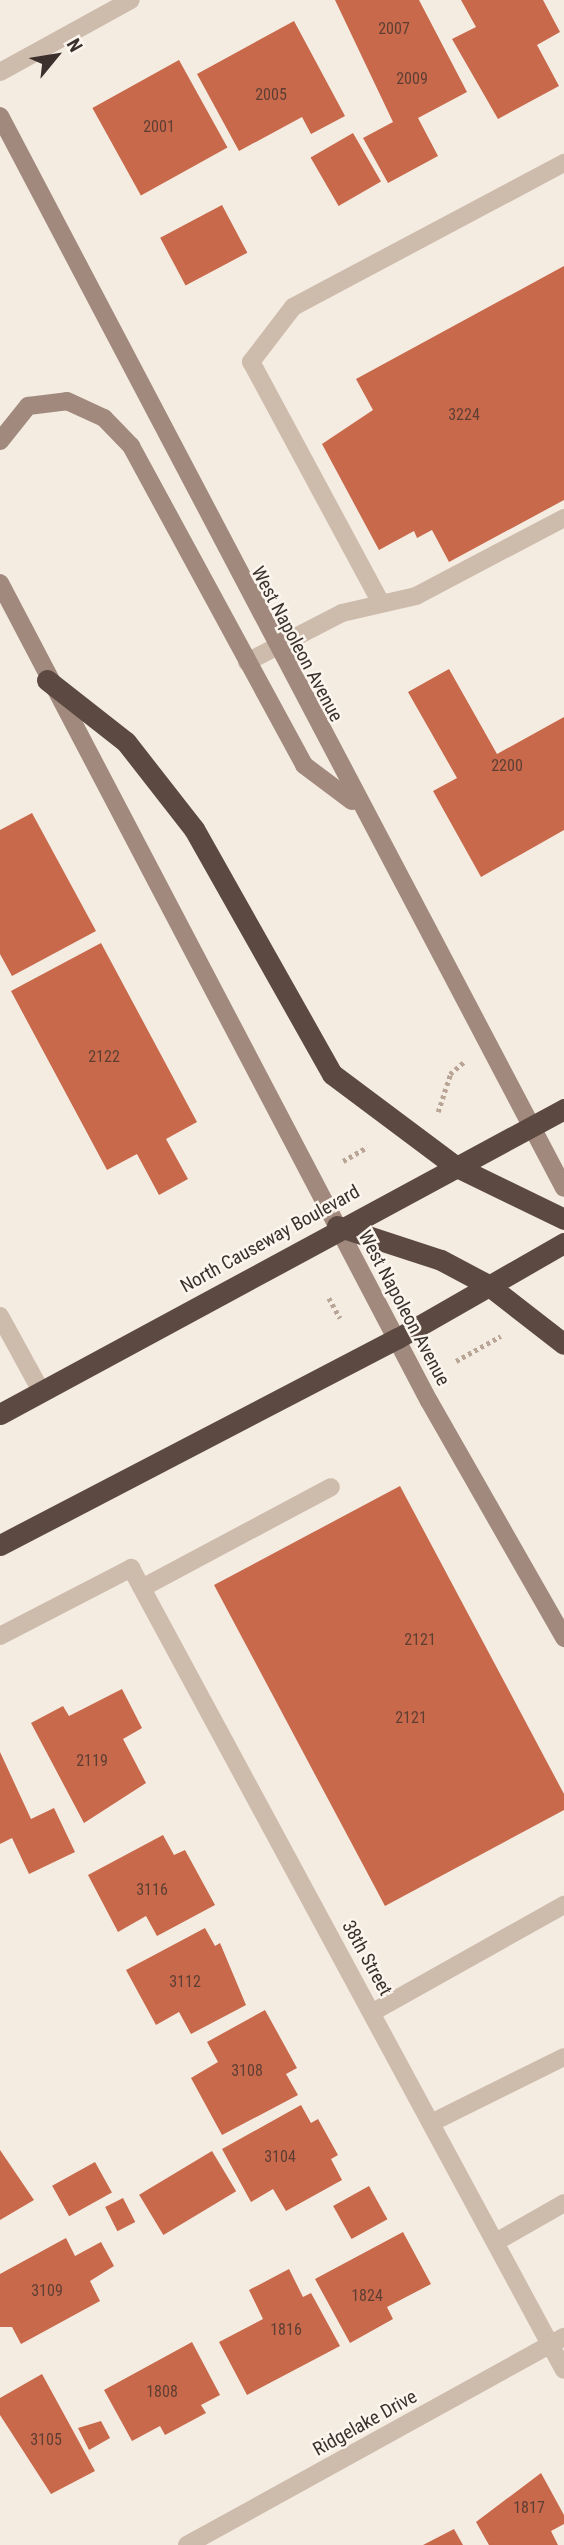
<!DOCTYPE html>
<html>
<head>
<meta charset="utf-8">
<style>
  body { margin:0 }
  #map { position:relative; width:564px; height:2545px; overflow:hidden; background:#f4ebe1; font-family:"Roboto Condensed",sans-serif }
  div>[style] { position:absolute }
  .building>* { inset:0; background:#c8694b; transform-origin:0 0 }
  .path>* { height:4.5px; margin-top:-2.25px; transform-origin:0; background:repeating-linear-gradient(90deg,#b9a596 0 3.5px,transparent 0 7px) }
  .lane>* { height:18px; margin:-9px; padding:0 9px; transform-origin:9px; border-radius:9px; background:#cdbbac }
  .street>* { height:18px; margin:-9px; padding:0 9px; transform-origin:9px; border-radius:9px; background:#cdbbac }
  .secondary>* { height:18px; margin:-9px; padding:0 9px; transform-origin:9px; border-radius:9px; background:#a18a7d }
  .highway>* { height:21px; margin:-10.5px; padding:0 10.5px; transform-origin:10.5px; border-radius:10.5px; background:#5c4a42 }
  span { translate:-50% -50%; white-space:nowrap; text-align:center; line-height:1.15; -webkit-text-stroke:5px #fbf5ee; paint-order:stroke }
  .number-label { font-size:16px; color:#5e3e33 }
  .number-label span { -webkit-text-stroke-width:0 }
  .street-label { font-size:19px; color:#3b302b }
  .north { position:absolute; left:21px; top:21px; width:70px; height:70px; -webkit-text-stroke:5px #fbf5ee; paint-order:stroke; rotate:60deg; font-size:19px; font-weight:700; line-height:28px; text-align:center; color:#3b302b }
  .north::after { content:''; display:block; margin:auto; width:24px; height:32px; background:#3b302b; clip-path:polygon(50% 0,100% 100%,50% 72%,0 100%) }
</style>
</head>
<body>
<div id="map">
  <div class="building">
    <i style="clip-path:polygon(335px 0,419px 0,467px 92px,418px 118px,438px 156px,388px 183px,363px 138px,393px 122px)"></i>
    <i style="clip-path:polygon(461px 0,543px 0,560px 32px,537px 45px,559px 86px,498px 119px,452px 39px,476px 27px)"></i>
    <i style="clip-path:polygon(294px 21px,345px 116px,311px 134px,302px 117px,239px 151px,197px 74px)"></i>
    <i style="left:179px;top:60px;width:100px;height:99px;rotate:61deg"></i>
    <i style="left:353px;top:133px;width:56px;height:49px;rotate:60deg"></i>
    <i style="left:222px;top:205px;width:54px;height:70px;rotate:62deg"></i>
    <i style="clip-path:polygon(564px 266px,564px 500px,449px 562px,432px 530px,417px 538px,414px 531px,379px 550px,322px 444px,373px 410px,356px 379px)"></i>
    <i style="clip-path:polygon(449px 669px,497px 754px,564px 717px,564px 830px,481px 877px,433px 791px,457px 778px,408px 692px)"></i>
    <i style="clip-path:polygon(32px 813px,96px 931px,12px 976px,0 954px,0 830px)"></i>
    <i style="clip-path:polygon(101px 943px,197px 1122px,166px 1139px,188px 1179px,159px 1195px,137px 1154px,107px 1170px,11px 991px)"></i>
    <i style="clip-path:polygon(400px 1486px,564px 1794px,564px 1810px,385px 1906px,214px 1585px)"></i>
    <i style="clip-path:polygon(122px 1689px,142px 1728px,123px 1739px,146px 1783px,84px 1823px,31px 1723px,63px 1706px,69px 1716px)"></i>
    <i style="clip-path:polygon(0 1752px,31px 1819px,54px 1808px,75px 1852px,29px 1874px,12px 1838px,0 1844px)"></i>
    <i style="clip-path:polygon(163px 1835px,174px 1855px,185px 1850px,215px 1905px,157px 1936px,146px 1916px,118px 1932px,88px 1875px)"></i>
    <i style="clip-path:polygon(205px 1928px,215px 1946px,220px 1943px,246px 2005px,191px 2034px,179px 2012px,156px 2025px,126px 1970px)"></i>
    <i style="clip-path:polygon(265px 2010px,297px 2068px,286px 2074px,298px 2095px,222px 2135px,191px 2078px,218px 2062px,207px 2042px)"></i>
    <i style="clip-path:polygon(301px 2105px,311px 2123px,318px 2119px,338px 2155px,331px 2159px,342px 2180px,286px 2211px,273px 2189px,251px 2202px,222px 2149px)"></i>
    <i style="clip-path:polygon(0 2150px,34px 2200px,0 2220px)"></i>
    <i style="left:212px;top:2151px;width:47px;height:85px;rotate:59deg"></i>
    <i style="left:95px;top:2162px;width:35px;height:49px;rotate:61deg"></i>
    <i style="left:369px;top:2186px;width:38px;height:41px;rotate:61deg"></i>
    <i style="left:123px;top:2198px;width:27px;height:20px;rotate:63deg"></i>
    <i style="clip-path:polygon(403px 2232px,431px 2284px,387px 2307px,393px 2319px,350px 2343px,315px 2279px)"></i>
    <i style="clip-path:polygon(66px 2238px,75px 2256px,101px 2242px,114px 2266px,90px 2281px,100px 2301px,21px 2344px,12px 2327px,0 2327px,0 2274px)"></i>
    <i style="clip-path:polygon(289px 2269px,303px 2297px,311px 2293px,340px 2346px,247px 2395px,219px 2342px,263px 2319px,249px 2290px)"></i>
    <i style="clip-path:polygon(192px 2342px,220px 2395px,201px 2405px,206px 2413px,165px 2435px,160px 2426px,132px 2441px,104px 2390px)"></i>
    <i style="clip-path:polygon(42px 2374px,95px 2471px,51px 2494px,0 2415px,0 2398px)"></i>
    <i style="clip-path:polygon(101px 2421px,110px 2438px,89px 2450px,78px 2428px)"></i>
    <i style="clip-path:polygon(541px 2473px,564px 2515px,564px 2524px,551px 2531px,558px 2545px,489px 2545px,476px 2522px)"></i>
    <i style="clip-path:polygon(454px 2529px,463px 2545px,423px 2545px)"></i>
  </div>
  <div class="path">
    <i style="left:438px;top:1112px;width:40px;rotate:-72deg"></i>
    <i style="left:450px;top:1074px;width:18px;rotate:-41deg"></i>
    <i style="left:343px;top:1161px;width:28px;rotate:-30deg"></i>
    <i style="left:329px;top:1298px;width:23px;rotate:61deg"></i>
    <i style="left:456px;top:1361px;width:51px;rotate:-29.1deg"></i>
  </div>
  <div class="lane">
    <i style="left:381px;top:603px;width:274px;rotate:-118.3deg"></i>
    <i style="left:251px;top:362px;width:69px;rotate:-52.6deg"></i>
    <i style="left:293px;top:307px;width:307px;rotate:-28deg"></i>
    <i style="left:247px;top:662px;width:107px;rotate:-27.3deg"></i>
    <i style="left:342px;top:613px;width:76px;rotate:-12.9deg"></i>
    <i style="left:416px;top:596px;width:167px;rotate:-27.8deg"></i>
    <i style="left:142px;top:1588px;width:214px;rotate:-28.1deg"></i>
    <i style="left:373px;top:2012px;width:219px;rotate:-29.3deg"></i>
    <i style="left:431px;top:2123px;width:148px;rotate:-26.4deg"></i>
    <i style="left:496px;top:2242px;width:78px;rotate:-29.8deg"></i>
  </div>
  <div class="street">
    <i style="left:0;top:72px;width:149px;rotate:-28.8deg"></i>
    <i style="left:0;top:1316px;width:85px;rotate:61.3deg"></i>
    <i style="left:0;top:1636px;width:148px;rotate:-27.4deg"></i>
    <i style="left:131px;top:1568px;width:911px;rotate:61.64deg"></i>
    <i style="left:187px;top:2545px;width:431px;rotate:-28.9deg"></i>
  </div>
  <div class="secondary">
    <i style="left:0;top:116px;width:1211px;rotate:62.25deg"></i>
    <i style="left:0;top:441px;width:45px;rotate:-51.3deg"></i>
    <i style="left:28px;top:406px;width:39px;rotate:-7deg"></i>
    <i style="left:67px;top:401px;width:41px;rotate:24.7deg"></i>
    <i style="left:104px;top:418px;width:39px;rotate:46deg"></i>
    <i style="left:131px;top:446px;width:363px;rotate:61.5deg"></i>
    <i style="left:304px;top:765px;width:60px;rotate:36.9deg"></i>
    <i style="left:0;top:583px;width:924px;rotate:62.33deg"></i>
    <i style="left:429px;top:1401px;width:273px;rotate:60.3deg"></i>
  </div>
  <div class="highway">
    <i style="left:47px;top:680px;width:100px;rotate:38.1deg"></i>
    <i style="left:126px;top:742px;width:110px;rotate:52deg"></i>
    <i style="left:194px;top:829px;width:281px;rotate:60.6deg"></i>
    <i style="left:332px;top:1074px;width:154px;rotate:36.8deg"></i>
    <i style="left:455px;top:1166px;width:121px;rotate:25.9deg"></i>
    <i style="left:337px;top:1226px;width:109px;rotate:18.1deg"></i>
    <i style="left:441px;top:1260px;width:53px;rotate:28deg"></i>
    <i style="left:488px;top:1285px;width:96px;rotate:37.8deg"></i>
    <i style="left:0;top:1414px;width:641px;rotate:-28.4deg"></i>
    <i style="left:0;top:1545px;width:449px;rotate:-27.5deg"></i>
    <i style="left:398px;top:1338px;width:191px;rotate:-29.8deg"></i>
  </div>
  <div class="number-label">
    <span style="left:394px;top:29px">2007</span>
    <span style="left:412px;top:79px">2009</span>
    <span style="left:271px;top:95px">2005</span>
    <span style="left:159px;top:127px">2001</span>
    <span style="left:464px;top:415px">3224</span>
    <span style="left:507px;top:766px">2200</span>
    <span style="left:104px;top:1057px">2122</span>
    <span style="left:420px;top:1640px">2121</span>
    <span style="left:411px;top:1718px">2121</span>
    <span style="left:92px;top:1761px">2119</span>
    <span style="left:152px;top:1890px">3116</span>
    <span style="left:185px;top:1982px">3112</span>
    <span style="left:247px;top:2071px">3108</span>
    <span style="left:280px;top:2157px">3104</span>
    <span style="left:47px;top:2291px">3109</span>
    <span style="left:367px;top:2296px">1824</span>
    <span style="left:286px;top:2330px">1816</span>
    <span style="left:162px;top:2392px">1808</span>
    <span style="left:46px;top:2440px">3105</span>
    <span style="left:529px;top:2508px">1817</span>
  </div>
  <div class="street-label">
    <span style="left:297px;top:644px;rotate:62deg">West Napoleon Avenue</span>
    <span style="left:270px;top:1239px;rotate:-29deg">North Causeway Boulevard</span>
    <span style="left:404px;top:1308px;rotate:62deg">West Napoleon Avenue</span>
    <span style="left:367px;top:1958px;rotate:61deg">38th Street</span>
    <span style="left:365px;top:2423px;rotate:-29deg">Ridgelake Drive</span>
  </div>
  <div class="north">N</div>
</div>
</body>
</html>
